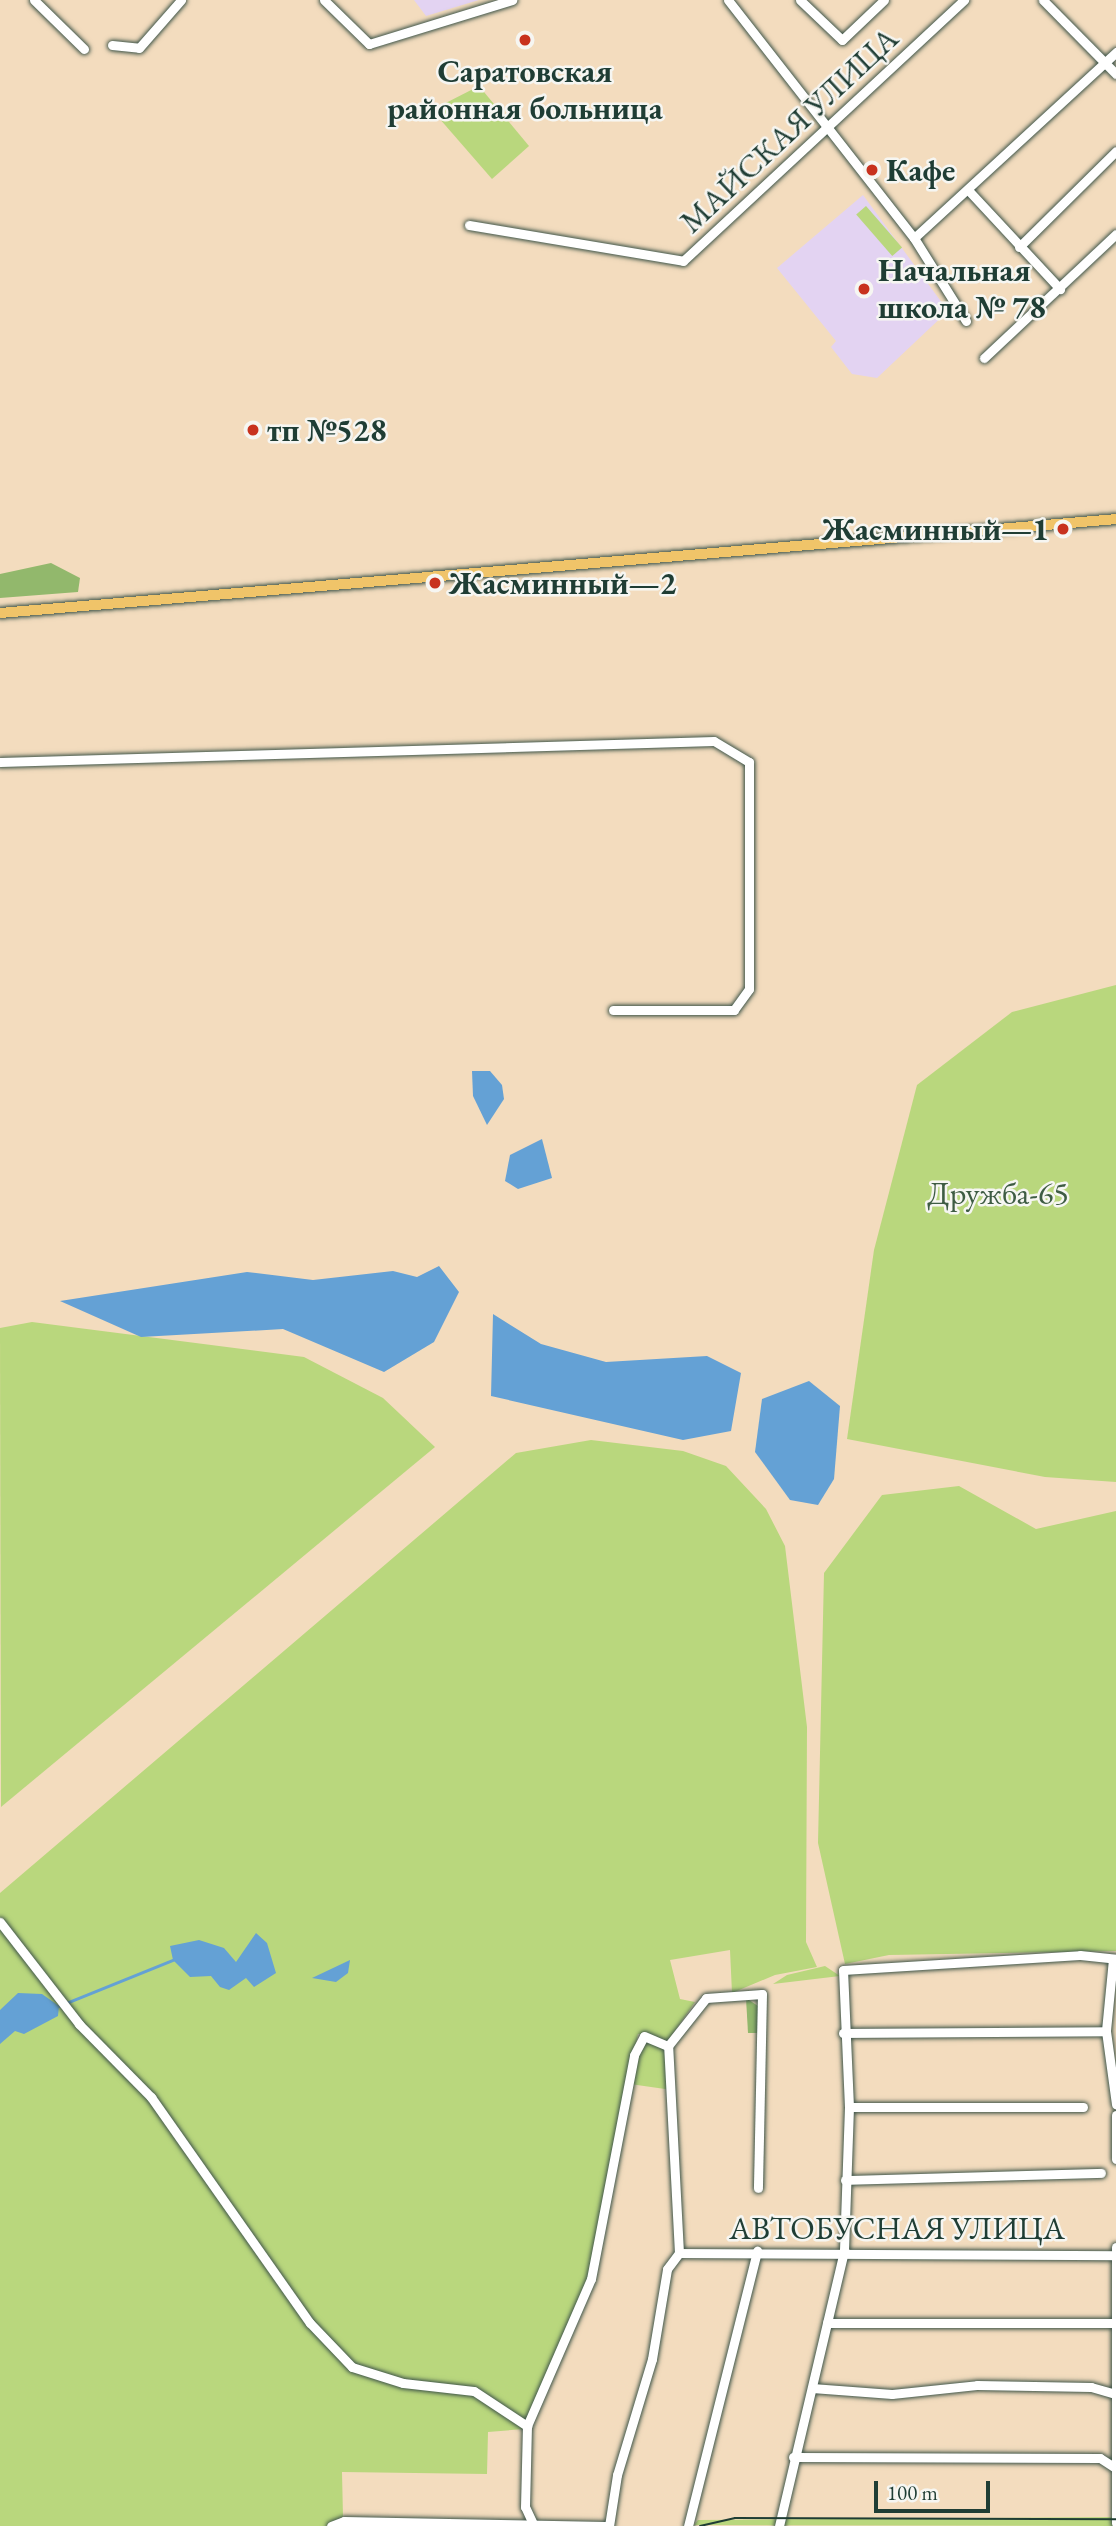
<!DOCTYPE html>
<html>
<head>
<meta charset="utf-8">
<style>
  body { margin:0 }
  #map { position:relative; width:1116px; height:2526px; overflow:hidden; background:#f3dcbe; font-family:"EB Garamond",serif }
  div>[style] { position:absolute }
  .built>* { inset:0; background:#e3d3f2 }
  .green>* { inset:0; background:#b9d77d; transform-origin:0 0 }
  .forest>* { inset:0; background:#92b86c }
  .water>* { inset:0; background:#64a1d5 }
  .stream>* { height:2.5px; margin:-1.25px; padding:0 1.25px; transform-origin:1.25px; border-radius:1.25px; background:#64a1d5 }
  .roads { filter:drop-shadow(0 0 2px #3f5549) drop-shadow(0 0 2px #3f5549) }
  .minor>* { height:9px; margin:-4.5px; padding:0 4.5px; transform-origin:4.5px; border-radius:4.5px; background:#fff }
  .major>* { height:10px; margin:-5px; padding:0 5px; transform-origin:5px; border-radius:5px; background:#f0c469 }
  .tram>* { height:2px; margin:-1px; padding:0 1px; transform-origin:1px; border-radius:1px; background:#1f3d34 }
  .dots>* { width:19px; height:19px; translate:-50% -50%; box-sizing:border-box; border:4px solid #f6f6f2; border-radius:50% }
  span { translate:-50% -50%; white-space:nowrap; text-align:center; line-height:1.15; -webkit-text-stroke:5px #f6f6f2; paint-order:stroke }
  .poi-label { font-size:32px; color:#1f3d34; font-weight:700 }
  .left { translate:0 -50%; text-align:left }
  .right { translate:-100% -50%; text-align:right }
  .street-label { font-size:32px; color:#1f3d34 }
  .park-label { font-size:32px; color:#3e5c43 }
  .scale { position:absolute; left:874px; top:2481px; width:116px; height:32px; box-sizing:border-box; border:4px solid #1f3d34; border-top:0; padding-left:9px; font-size:21px; line-height:24px; white-space:nowrap; color:#1f3d34; -webkit-text-stroke:5px #f6f6f2; paint-order:stroke }
</style>
</head>
<body>
<div id="map">
  <div class="built">
    <i style="clip-path:polygon(414px 0,479px 0,426px 16px)"></i>
    <i style="clip-path:polygon(863px 195px,948px 311px,877px 378px,852px 374px,831px 347px,836px 341px,777px 268px)"></i>
  </div>
  <div class="green">
    <i style="clip-path:polygon(479px 86px,529px 146px,492px 179px,432px 110px)"></i>
    <i style="left:866px;top:206px;width:55px;height:13px;rotate:49deg"></i>
    <i style="clip-path:polygon(1116px 985px,1116px 1482px,1045px 1477px,847px 1439px,874px 1250px,917px 1085px,1012px 1012px)"></i>
    <i style="clip-path:polygon(32px 1322px,304px 1357px,383px 1398px,435px 1447px,1px 1807px,0 1328px)"></i>
    <i style="clip-path:polygon(591px 1440px,683px 1451px,726px 1466px,766px 1509px,785px 1546px,807px 1727px,806px 1942px,817px 1967px,775px 1975px,732px 1993px,730px 1950px,670px 1960px,680px 1999px,695px 2002px,667px 2042px,638px 2034px,588px 2285px,524px 2429px,488px 2432px,487px 2474px,342px 2472px,343px 2517px,326px 2526px,0 2526px,0 1893px,516px 1453px)"></i>
    <i style="clip-path:polygon(959px 1486px,1036px 1529px,1116px 1511px,1116px 1951px,889px 1955px,845px 1964px,818px 1843px,824px 1573px,882px 1495px)"></i>
    <i style="clip-path:polygon(825px 1966px,840px 1976px,773px 1984px,787px 1975px)"></i>
    <i style="clip-path:polygon(648px 2039px,663px 2046px,672px 2090px,630px 2084px,638px 2050px)"></i>
    <i style="clip-path:polygon(1116px 2517px,1116px 2526px,694px 2525px,698px 2520px)"></i>
  </div>
  <div class="forest">
    <i style="clip-path:polygon(51px 563px,80px 578px,78px 592px,0 598px,0 574px)"></i>
    <i style="clip-path:polygon(746px 1998px,758px 2006px,758px 2033px,748px 2033px)"></i>
  </div>
  <div class="water">
    <i style="clip-path:polygon(472px 1071px,490px 1071px,502px 1085px,504px 1099px,487px 1125px,473px 1096px)"></i>
    <i style="clip-path:polygon(542px 1139px,552px 1178px,518px 1189px,505px 1181px,510px 1155px)"></i>
    <i style="clip-path:polygon(439px 1266px,459px 1292px,434px 1342px,384px 1372px,283px 1329px,141px 1337px,60px 1301px,247px 1272px,313px 1280px,393px 1271px,417px 1277px)"></i>
    <i style="clip-path:polygon(493px 1314px,541px 1344px,606px 1362px,707px 1356px,741px 1373px,731px 1431px,683px 1440px,491px 1396px)"></i>
    <i style="clip-path:polygon(809px 1381px,840px 1406px,834px 1479px,818px 1505px,790px 1500px,755px 1452px,762px 1399px)"></i>
    <i style="clip-path:polygon(256px 1933px,267px 1943px,276px 1973px,254px 1987px,246px 1978px,229px 1990px,220px 1987px,211px 1976px,190px 1977px,173px 1960px,170px 1946px,199px 1940px,224px 1948px,236px 1962px)"></i>
    <i style="clip-path:polygon(350px 1960px,348px 1973px,336px 1982px,312px 1978px)"></i>
    <i style="clip-path:polygon(18px 1993px,42px 1994px,59px 2006px,58px 2016px,24px 2034px,15px 2031px,0 2044px,0 2010px)"></i>
  </div>
  <div class="stream">
    <i style="left:59px;top:2006px;width:123px;rotate:-22deg"></i>
  </div>
  <div class="roads">
    <div class="minor">
      <i style="left:34px;top:0;width:70px;rotate:44.4deg"></i>
      <i style="left:324px;top:0;width:63px;rotate:44.4deg"></i>
      <i style="left:369px;top:44px;width:150px;rotate:-17.1deg"></i>
      <i style="left:728px;top:0;width:302px;rotate:52deg"></i>
      <i style="left:914px;top:238px;width:98px;rotate:57.9deg"></i>
      <i style="left:800px;top:0;width:58px;rotate:43.6deg"></i>
      <i style="left:842px;top:40px;width:58px;rotate:-43.6deg"></i>
      <i style="left:1043px;top:0;width:104px;rotate:45.4deg"></i>
      <i style="left:112px;top:45px;width:27px;rotate:6deg"></i>
      <i style="left:139px;top:48px;width:64px;rotate:-48.8deg"></i>
      <i style="left:969px;top:191px;width:134px;rotate:47.1deg"></i>
      <i style="left:469px;top:225px;width:217px;rotate:9.5deg"></i>
      <i style="left:683px;top:261px;width:384px;rotate:-42.9deg"></i>
      <i style="left:914px;top:238px;width:275px;rotate:-42.6deg"></i>
      <i style="left:1019px;top:247px;width:136px;rotate:-44.7deg"></i>
      <i style="left:984px;top:358px;width:181px;rotate:-43.2deg"></i>
      <i style="left:0;top:762px;width:714px;rotate:-1.68deg"></i>
      <i style="left:714px;top:741px;width:41px;rotate:31deg"></i>
      <i style="left:749px;top:762px;width:227px;rotate:90deg"></i>
      <i style="left:749px;top:989px;width:26px;rotate:126deg"></i>
      <i style="left:734px;top:1010px;width:121px;rotate:180deg"></i>
      <i style="left:0;top:1922px;width:129px;rotate:52.2deg"></i>
      <i style="left:79px;top:2024px;width:103px;rotate:45.4deg"></i>
      <i style="left:151px;top:2097px;width:276px;rotate:54.9deg"></i>
      <i style="left:310px;top:2323px;width:61px;rotate:46.3deg"></i>
      <i style="left:352px;top:2367px;width:53px;rotate:17.4deg"></i>
      <i style="left:403px;top:2383px;width:71px;rotate:6.4deg"></i>
      <i style="left:474px;top:2391px;width:64px;rotate:33.4deg"></i>
      <i style="left:1113px;top:1959px;width:72px;rotate:95.6deg"></i>
      <i style="left:1106px;top:2031px;width:74px;rotate:82.2deg"></i>
      <i style="left:843px;top:2033px;width:263px;rotate:-0.4deg"></i>
      <i style="left:668px;top:2046px;width:61px;rotate:-51.6deg"></i>
      <i style="left:706px;top:1998px;width:56px;rotate:-4.1deg"></i>
      <i style="left:762px;top:1994px;width:194px;rotate:91.2deg"></i>
      <i style="left:849px;top:2107px;width:234px"></i>
      <i style="left:1116px;top:2115px;width:44px;rotate:90deg"></i>
      <i style="left:845px;top:2180px;width:256px;rotate:-1.6deg"></i>
      <i style="left:1116px;top:2247px;width:276px;rotate:90deg"></i>
      <i style="left:679px;top:2253px;width:437px;rotate:0.3deg"></i>
      <i style="left:827px;top:2323px;width:287px"></i>
      <i style="left:812px;top:2388px;width:80px;rotate:4.3deg"></i>
      <i style="left:892px;top:2394px;width:85px;rotate:-6deg"></i>
      <i style="left:977px;top:2385px;width:114px;rotate:1deg"></i>
      <i style="left:1091px;top:2387px;width:25px;rotate:16deg"></i>
      <i style="left:793px;top:2457px;width:307px;rotate:0.2deg"></i>
      <i style="left:1100px;top:2458px;width:17px;rotate:33deg"></i>
      <i style="left:331px;top:2526px;width:14px;rotate:-21deg"></i>
      <i style="left:344px;top:2521px;width:261px;rotate:1.1deg"></i>
      <i style="left:534px;top:2526px;width:21px;rotate:-115deg"></i>
      <i style="left:525px;top:2507px;width:81px;rotate:-88.6deg"></i>
      <i style="left:527px;top:2426px;width:160px;rotate:-66.5deg"></i>
      <i style="left:591px;top:2279px;width:228px;rotate:-79.1deg"></i>
      <i style="left:634px;top:2055px;width:21px;rotate:-62deg"></i>
      <i style="left:644px;top:2036px;width:26px;rotate:23deg"></i>
      <i style="left:609px;top:2526px;width:52px;rotate:-81.1deg"></i>
      <i style="left:617px;top:2475px;width:121px;rotate:-73.2deg"></i>
      <i style="left:652px;top:2359px;width:91px;rotate:-80.5deg"></i>
      <i style="left:667px;top:2269px;width:20px;rotate:-53deg"></i>
      <i style="left:679px;top:2253px;width:207px;rotate:-93deg"></i>
      <i style="left:688px;top:2526px;width:284px;rotate:-75.9deg"></i>
      <i style="left:779px;top:2526px;width:284px;rotate:-76.7deg"></i>
      <i style="left:844px;top:2250px;width:143px;rotate:-88deg"></i>
      <i style="left:849px;top:2107px;width:137px;rotate:-92.5deg"></i>
      <i style="left:843px;top:1970px;width:237px;rotate:-3.6deg"></i>
      <i style="left:1080px;top:1955px;width:36px;rotate:6deg"></i>
    </div>
    <div class="major">
      <i style="left:0;top:613px;width:1120px;rotate:-4.81deg"></i>
    </div>
  </div>
  <div class="tram">
    <i style="left:700px;top:2526px;width:36px;rotate:-13deg"></i>
    <i style="left:735px;top:2518px;width:381px;rotate:0.2deg"></i>
  </div>
  <div class="dots">
    <i style="left:525px;top:40px;background:#c8321e"></i>
    <i style="left:872px;top:170px;background:#c8321e"></i>
    <i style="left:864px;top:289px;background:#c8321e"></i>
    <i style="left:253px;top:430px;background:#c8321e"></i>
    <i style="left:1063px;top:529px;background:#c8321e"></i>
    <i style="left:435px;top:583px;background:#c8321e"></i>
  </div>
  <div class="poi-label">
    <span style="left:525px;top:90px">Саратовская<br>районная больница</span>
    <span class="left" style="left:886px;top:170px">Кафе</span>
    <span class="left" style="left:878px;top:289px">Начальная<br>школа № 78</span>
    <span class="left" style="left:267px;top:430px">тп №528</span>
    <span class="right" style="left:1049px;top:529px">Жасминный—1</span>
    <span class="left" style="left:449px;top:583px">Жасминный—2</span>
  </div>
  <div class="street-label">
    <span style="left:789px;top:130px;rotate:-43deg">МАЙСКАЯ УЛИЦА</span>
    <span style="left:897px;top:2228px">АВТОБУСНАЯ УЛИЦА</span>
  </div>
  <div class="park-label">
    <span style="left:998px;top:1193px">Дружба-65</span>
  </div>
  <div class="scale">100 m</div>
</div>
</body>
</html>
